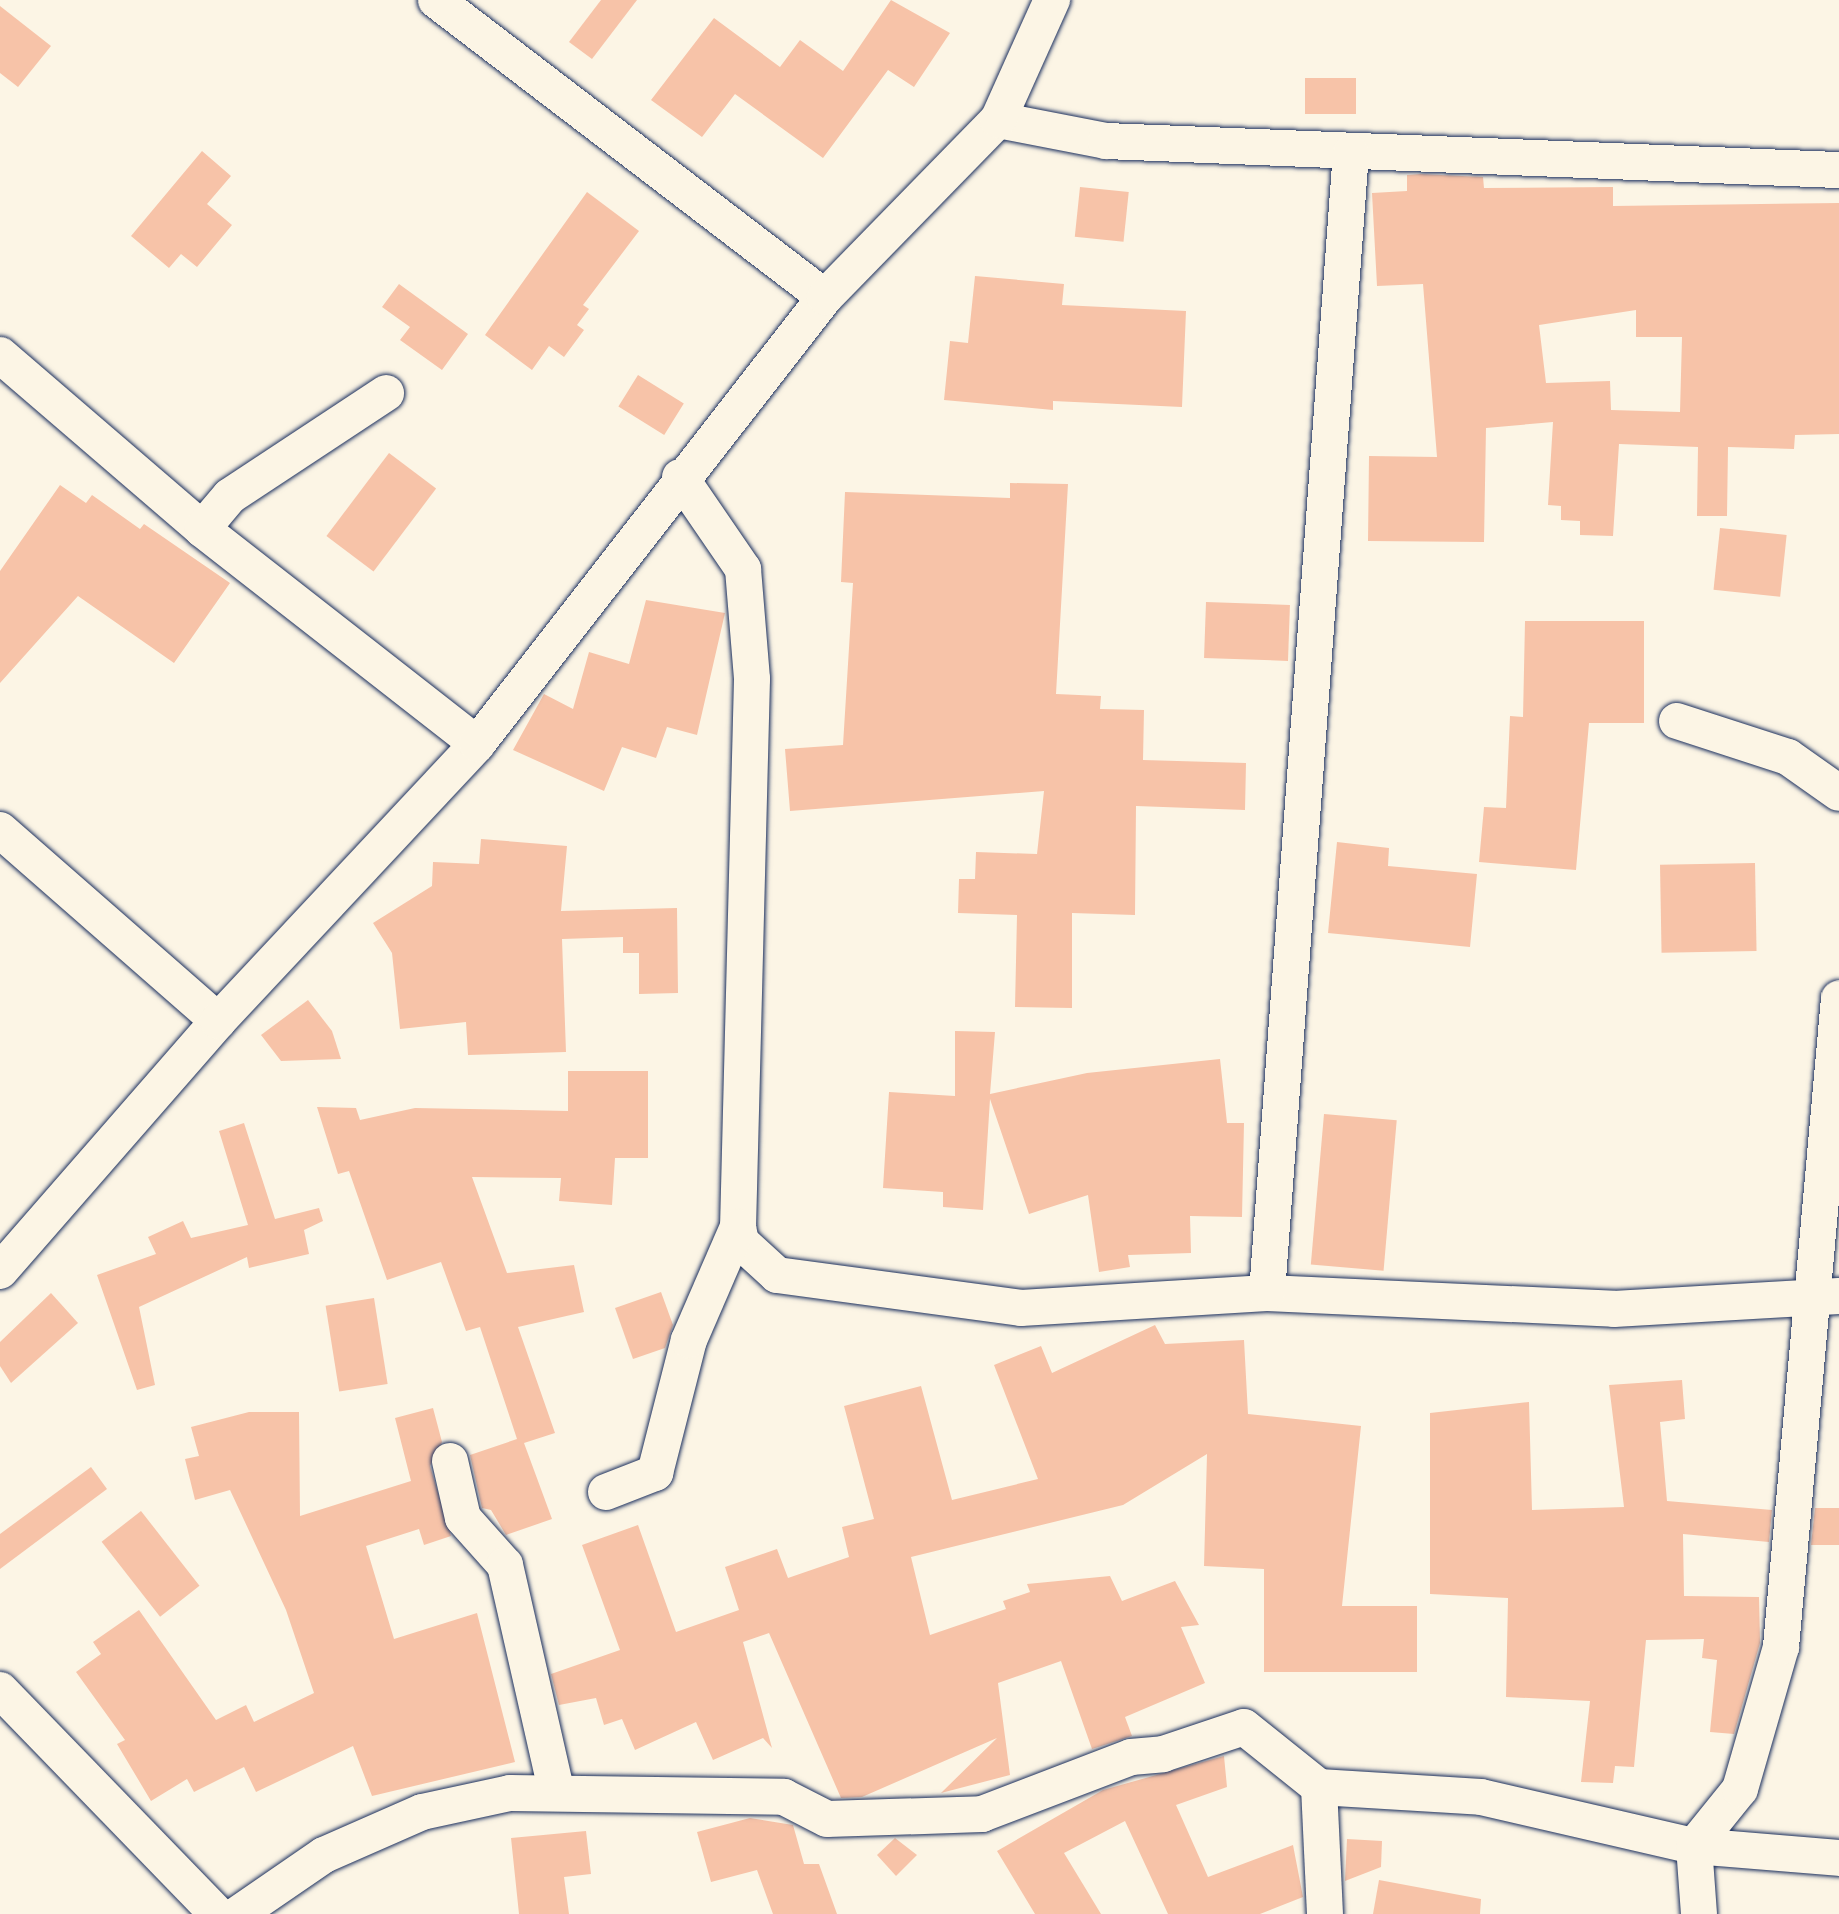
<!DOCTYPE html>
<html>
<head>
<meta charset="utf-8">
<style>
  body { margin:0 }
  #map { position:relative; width:1839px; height:1914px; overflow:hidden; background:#fcf5e5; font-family:"Balsamiq Sans",sans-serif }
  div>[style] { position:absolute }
  .building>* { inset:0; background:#f7c3a8; transform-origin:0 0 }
  .roads { filter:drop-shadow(0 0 2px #1b2f5e) drop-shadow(0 0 2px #1b2f5e) }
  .street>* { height:36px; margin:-18px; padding:0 18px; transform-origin:18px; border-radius:18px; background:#fcf5e5 }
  span { translate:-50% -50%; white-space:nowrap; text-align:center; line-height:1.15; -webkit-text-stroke:6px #fcf5e5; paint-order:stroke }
</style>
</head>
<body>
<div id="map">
  <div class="building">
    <i style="clip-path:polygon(601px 0,637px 0,592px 59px,569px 42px)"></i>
    <i style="clip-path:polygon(891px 0,950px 33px,914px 87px,888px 70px,823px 158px,735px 94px,702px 137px,651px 100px,714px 18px,780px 67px,800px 40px,843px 71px)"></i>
    <i style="clip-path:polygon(0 6px,51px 46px,18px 87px,0 73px)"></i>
    <i style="left:1305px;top:78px;width:51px;height:36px"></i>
    <i style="clip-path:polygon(202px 151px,231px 176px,207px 204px,232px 225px,197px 267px,181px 254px,169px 268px,131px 236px)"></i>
    <i style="clip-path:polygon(evenodd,1420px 174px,1483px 177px,1484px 188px,1613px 187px,1613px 206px,1839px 203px,1839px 434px,1795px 435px,1794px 449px,1728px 447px,1727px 516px,1697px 516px,1698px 447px,1619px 444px,1613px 536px,1580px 535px,1580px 521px,1561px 520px,1561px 506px,1548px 505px,1553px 422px,1486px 428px,1484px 542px,1368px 541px,1369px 456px,1437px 457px,1423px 284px,1377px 286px,1372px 193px,1407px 191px,1407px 175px,1420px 174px,1636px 310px,1636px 337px,1682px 337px,1680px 412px,1611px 410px,1610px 381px,1546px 383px,1539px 325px,1636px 310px)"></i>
    <i style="left:1080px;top:187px;width:49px;height:50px;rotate:6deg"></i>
    <i style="clip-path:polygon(587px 192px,639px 231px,583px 305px,589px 309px,577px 325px,584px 330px,564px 357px,549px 346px,532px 370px,485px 335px)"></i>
    <i style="clip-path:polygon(975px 276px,1064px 284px,1062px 305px,1186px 311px,1182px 407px,1053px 401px,1053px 410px,944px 400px,950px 341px,968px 343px)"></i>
    <i style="clip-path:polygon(399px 284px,468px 334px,442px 370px,400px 340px,410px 327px,382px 307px)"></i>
    <i style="left:638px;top:375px;width:54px;height:37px;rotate:32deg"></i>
    <i style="left:389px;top:453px;width:59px;height:104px;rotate:37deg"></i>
    <i style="clip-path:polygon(1010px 483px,1068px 484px,1056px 694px,1101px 696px,1100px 709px,1144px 710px,1143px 760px,1246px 763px,1245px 810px,1136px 806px,1135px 915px,1072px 913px,1072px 1008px,1015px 1007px,1017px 915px,958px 913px,959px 879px,975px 879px,976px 852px,1037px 854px,1044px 791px,790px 811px,785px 749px,843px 745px,853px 583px,841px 582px,845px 492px,1010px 498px)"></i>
    <i style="clip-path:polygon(60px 485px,86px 503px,92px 495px,140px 529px,144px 524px,230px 583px,174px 663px,78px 596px,0 683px,0 571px)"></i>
    <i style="left:1720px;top:528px;width:67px;height:62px;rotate:6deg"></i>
    <i style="clip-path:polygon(646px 600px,725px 613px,697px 735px,667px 727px,656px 758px,622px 747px,604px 791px,513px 750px,544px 694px,573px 709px,589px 652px,629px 664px)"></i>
    <i style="left:1206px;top:602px;width:84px;height:56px;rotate:2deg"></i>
    <i style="clip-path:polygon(1525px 621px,1644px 621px,1644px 723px,1589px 723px,1576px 870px,1479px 862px,1484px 807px,1506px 808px,1510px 716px,1523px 717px)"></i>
    <i style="clip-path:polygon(481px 839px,567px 846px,561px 911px,677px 908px,678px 993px,639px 994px,639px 953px,623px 953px,623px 937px,562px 939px,566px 1052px,468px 1055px,466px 1022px,400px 1029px,392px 953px,373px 923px,432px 886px,433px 862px,479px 864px)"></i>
    <i style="clip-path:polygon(1337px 842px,1389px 848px,1388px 866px,1477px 874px,1470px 947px,1328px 933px)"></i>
    <i style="left:1755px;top:863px;width:88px;height:95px;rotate:89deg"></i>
    <i style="clip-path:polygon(308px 1000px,332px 1031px,341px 1059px,281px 1061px,261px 1035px)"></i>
    <i style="clip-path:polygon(955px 1031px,995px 1032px,990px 1094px,1087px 1073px,1220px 1059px,1227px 1123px,1244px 1123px,1242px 1217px,1190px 1216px,1191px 1253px,1128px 1255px,1130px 1267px,1099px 1272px,1088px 1195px,1029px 1214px,990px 1099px,983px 1210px,943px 1207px,943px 1192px,883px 1188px,889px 1092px,955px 1096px)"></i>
    <i style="clip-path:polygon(568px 1071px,648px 1071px,648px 1158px,615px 1158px,612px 1205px,559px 1201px,561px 1178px,472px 1177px,507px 1273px,574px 1265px,584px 1312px,518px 1327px,555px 1433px,524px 1443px,552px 1519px,506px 1535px,491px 1510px,482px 1508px,470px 1455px,517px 1439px,480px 1327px,466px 1331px,441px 1262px,387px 1280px,349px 1171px,338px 1174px,317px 1107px,356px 1108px,360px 1120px,415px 1108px,568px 1111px)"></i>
    <i style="left:1324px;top:1114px;width:73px;height:151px;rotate:5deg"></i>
    <i style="clip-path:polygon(244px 1123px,275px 1219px,319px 1208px,323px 1221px,304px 1230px,309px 1254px,249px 1268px,247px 1257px,139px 1307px,155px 1385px,137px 1390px,97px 1275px,156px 1254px,148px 1237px,183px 1221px,191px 1238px,248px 1225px,219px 1131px)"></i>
    <i style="clip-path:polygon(661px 1292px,673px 1325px,665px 1348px,633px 1359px,615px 1308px)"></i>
    <i style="clip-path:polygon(51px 1293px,78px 1323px,11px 1383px,0 1366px,0 1342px)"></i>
    <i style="left:374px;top:1298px;width:87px;height:49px;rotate:81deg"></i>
    <i style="clip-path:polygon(1155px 1325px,1165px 1344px,1244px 1340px,1248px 1414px,1361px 1426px,1342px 1606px,1417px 1606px,1417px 1672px,1264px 1672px,1264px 1569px,1204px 1566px,1207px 1454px,1123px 1505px,911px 1557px,930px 1635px,1006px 1609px,1003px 1601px,1030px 1592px,1027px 1584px,1110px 1576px,1122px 1601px,1175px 1581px,1199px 1625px,1181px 1627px,1205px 1683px,1125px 1717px,1132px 1736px,1092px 1749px,1061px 1661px,998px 1683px,1010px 1775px,941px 1793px,997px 1738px,862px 1797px,841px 1798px,769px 1633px,743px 1642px,772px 1748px,763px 1738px,713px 1760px,696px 1722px,635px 1750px,622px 1719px,604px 1725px,596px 1698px,559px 1705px,551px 1674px,620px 1650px,582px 1545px,638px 1525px,676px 1632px,739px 1610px,725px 1567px,777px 1549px,788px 1578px,849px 1557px,842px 1527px,874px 1519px,844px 1406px,921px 1386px,952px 1500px,1038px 1479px,994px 1365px,1041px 1346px,1052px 1373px)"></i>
    <i style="clip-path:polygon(1682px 1380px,1685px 1419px,1660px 1422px,1667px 1501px,1772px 1510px,1769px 1542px,1683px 1534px,1684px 1596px,1759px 1597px,1760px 1643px,1734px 1734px,1710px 1732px,1717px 1660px,1702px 1658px,1704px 1639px,1646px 1640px,1634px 1767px,1615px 1766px,1613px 1783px,1581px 1782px,1590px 1701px,1506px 1697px,1508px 1598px,1430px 1594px,1430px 1413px,1529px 1402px,1532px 1510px,1624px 1507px,1609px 1385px)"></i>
    <i style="clip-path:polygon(433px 1408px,442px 1442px,430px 1466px,451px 1536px,424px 1545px,419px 1529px,366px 1546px,394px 1639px,477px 1613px,515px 1762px,372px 1796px,353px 1746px,256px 1792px,244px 1767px,194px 1792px,187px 1779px,151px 1801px,117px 1744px,125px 1740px,76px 1672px,101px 1654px,93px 1642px,139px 1610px,216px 1720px,246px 1705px,254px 1722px,314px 1693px,286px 1610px,230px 1490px,195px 1500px,185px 1459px,199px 1456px,191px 1427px,249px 1412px,299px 1412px,300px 1516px,411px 1481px,395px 1418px)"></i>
    <i style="clip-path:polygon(91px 1467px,107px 1489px,0 1569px,0 1534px)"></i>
    <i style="clip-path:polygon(1815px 1508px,1839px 1508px,1839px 1545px,1811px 1545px)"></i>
    <i style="left:141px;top:1511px;width:95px;height:50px;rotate:52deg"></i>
    <i style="clip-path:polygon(1224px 1756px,1227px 1787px,1176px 1805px,1208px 1877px,1293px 1845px,1303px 1897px,1260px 1914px,1168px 1914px,1125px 1821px,1064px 1853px,1101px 1914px,1035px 1914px,997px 1851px,1103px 1790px)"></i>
    <i style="clip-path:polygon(750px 1818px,793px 1825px,804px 1864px,819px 1864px,837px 1914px,773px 1914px,757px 1870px,711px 1882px,697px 1832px)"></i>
    <i style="clip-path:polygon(586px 1831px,591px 1874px,564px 1877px,569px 1914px,519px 1914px,511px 1838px)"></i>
    <i style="clip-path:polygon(895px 1838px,917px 1855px,896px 1876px,877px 1855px)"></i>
    <i style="clip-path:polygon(1347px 1839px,1382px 1841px,1381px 1867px,1345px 1881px)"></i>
    <i style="clip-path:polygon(1379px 1880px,1481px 1899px,1480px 1914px,1373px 1914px)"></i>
  </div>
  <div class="roads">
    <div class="street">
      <i style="left:436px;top:0;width:489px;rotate:37.4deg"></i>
      <i style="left:998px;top:120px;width:110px;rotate:11deg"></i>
      <i style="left:1106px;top:141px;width:734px;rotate:2.27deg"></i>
      <i style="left:0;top:355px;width:267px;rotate:40.7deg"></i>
      <i style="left:202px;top:529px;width:349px;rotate:38deg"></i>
      <i style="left:680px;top:477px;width:112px;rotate:55.6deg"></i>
      <i style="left:743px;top:569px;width:110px;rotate:85.3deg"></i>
      <i style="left:752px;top:679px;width:548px;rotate:91.46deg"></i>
      <i style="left:738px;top:1227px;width:15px;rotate:79deg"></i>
      <i style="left:741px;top:1242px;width:49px;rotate:42.5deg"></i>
      <i style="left:777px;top:1275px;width:246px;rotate:7.7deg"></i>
      <i style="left:1021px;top:1308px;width:246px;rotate:-3.5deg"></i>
      <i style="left:1267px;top:1293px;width:347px;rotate:2.6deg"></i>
      <i style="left:1614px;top:1309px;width:225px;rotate:-3.3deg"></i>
      <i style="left:202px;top:529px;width:43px;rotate:-49.7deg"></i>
      <i style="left:230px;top:496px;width:187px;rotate:-33.4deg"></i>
      <i style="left:1677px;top:721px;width:117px;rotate:18deg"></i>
      <i style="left:1788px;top:757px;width:62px;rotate:35.2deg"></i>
      <i style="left:0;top:830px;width:290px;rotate:41.2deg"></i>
      <i style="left:0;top:1271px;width:332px;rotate:-48.9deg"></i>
      <i style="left:218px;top:1021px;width:379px;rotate:-46.9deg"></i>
      <i style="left:477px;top:744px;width:566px;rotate:-52.1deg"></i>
      <i style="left:825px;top:297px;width:248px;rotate:-45.7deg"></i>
      <i style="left:998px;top:120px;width:132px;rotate:-65.8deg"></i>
      <i style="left:1267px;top:1293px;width:1143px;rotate:-85.79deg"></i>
      <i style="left:450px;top:1461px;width:58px;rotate:77.2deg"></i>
      <i style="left:463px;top:1518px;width:63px;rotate:48.2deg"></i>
      <i style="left:505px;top:1565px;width:231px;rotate:77.2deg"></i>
      <i style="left:606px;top:1492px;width:53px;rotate:-21.2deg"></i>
      <i style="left:655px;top:1473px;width:137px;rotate:-75.7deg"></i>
      <i style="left:689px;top:1340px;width:123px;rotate:-66.6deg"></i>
      <i style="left:0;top:1690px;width:312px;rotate:45.9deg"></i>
      <i style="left:1319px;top:1787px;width:127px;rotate:87.3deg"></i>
      <i style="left:238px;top:1914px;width:104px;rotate:-34.5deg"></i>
      <i style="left:324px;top:1855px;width:107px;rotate:-23.7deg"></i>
      <i style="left:422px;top:1812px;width:90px;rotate:-12.2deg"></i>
      <i style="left:510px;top:1793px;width:274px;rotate:0.8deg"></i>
      <i style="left:784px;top:1797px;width:48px;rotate:27.1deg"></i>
      <i style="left:827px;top:1819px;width:155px;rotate:-1.8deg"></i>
      <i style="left:982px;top:1814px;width:160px;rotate:-20.9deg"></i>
      <i style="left:1131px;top:1757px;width:32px;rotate:-5deg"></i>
      <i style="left:1163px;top:1754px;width:85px;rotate:-18.4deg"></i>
      <i style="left:1244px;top:1727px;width:96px;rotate:38.7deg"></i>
      <i style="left:1319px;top:1787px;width:162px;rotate:3.5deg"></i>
      <i style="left:1481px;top:1797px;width:219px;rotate:13deg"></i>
      <i style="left:1694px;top:1846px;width:145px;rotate:4.7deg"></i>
      <i style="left:1699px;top:1914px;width:68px;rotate:-94.2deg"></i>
      <i style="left:1694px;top:1846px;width:73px;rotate:-51.1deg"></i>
      <i style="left:1740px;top:1789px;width:148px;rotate:-73.9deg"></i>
      <i style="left:1781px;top:1647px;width:651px;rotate:-84.89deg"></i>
    </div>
  </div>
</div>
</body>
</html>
